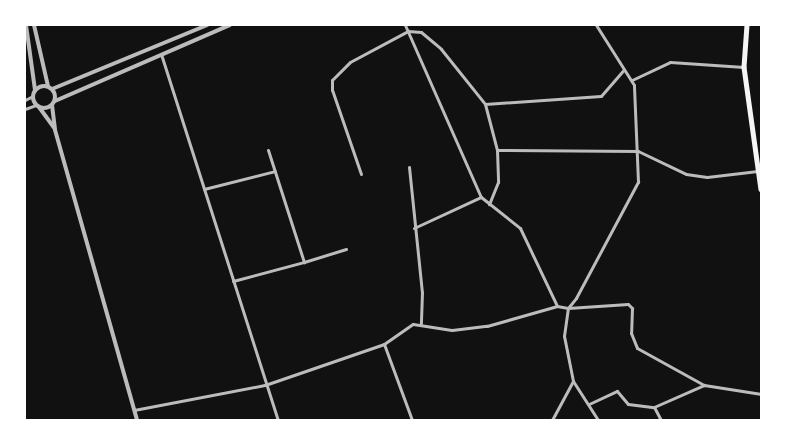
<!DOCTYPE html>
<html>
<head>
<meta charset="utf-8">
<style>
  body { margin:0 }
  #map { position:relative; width:786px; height:445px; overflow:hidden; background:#111; font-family:"Noto Sans",sans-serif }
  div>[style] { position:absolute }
  .minor>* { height:3px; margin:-1.5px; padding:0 1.5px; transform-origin:1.5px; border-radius:1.5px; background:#bcbcbc }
  .tertiary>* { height:4px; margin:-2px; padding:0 2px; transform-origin:2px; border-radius:2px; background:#bcbcbc }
  .tertiary>.ring { margin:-2px; padding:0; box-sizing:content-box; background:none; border:4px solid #bcbcbc; border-radius:50% }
  .secondary>* { height:4.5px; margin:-2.25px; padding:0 2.25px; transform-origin:2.25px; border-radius:2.25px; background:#f5f5f5 }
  span { translate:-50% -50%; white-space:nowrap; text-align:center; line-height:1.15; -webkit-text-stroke:4.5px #fff; paint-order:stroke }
  .frame { position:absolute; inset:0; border:26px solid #fff; pointer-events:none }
</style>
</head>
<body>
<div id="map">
  <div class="minor">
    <i style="left:405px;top:25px;width:188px;rotate:66.2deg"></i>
    <i style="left:481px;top:197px;width:50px;rotate:38.5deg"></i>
    <i style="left:520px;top:228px;width:86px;rotate:64.6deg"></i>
    <i style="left:161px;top:54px;width:384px;rotate:72.3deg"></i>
    <i style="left:632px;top:80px;width:42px;rotate:-25.3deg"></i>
    <i style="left:670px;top:62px;width:74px;rotate:3.9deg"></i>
    <i style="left:25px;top:100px;width:9px;rotate:-27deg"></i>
    <i style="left:485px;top:104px;width:116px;rotate:-3.9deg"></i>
    <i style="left:601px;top:96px;width:35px;rotate:-49deg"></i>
    <i style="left:25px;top:109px;width:12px;rotate:-20deg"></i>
    <i style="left:268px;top:150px;width:118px;rotate:72.2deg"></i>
    <i style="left:304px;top:262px;width:44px;rotate:-17.2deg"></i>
    <i style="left:497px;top:150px;width:141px;rotate:0.4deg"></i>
    <i style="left:638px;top:151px;width:53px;rotate:25.6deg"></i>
    <i style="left:686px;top:174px;width:21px;rotate:8deg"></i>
    <i style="left:707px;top:177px;width:51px;rotate:-6.7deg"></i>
    <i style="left:409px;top:167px;width:126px;rotate:84.1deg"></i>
    <i style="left:422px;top:292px;width:32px;rotate:92deg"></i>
    <i style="left:361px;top:174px;width:89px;rotate:-109deg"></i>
    <i style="left:332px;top:90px;width:10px;rotate:-90deg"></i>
    <i style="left:332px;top:80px;width:25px;rotate:-45deg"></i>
    <i style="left:350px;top:62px;width:66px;rotate:-28.1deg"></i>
    <i style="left:408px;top:31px;width:13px;rotate:4deg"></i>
    <i style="left:421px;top:32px;width:26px;rotate:40deg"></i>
    <i style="left:441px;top:49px;width:70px;rotate:51.3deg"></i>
    <i style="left:485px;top:104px;width:48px;rotate:75.4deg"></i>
    <i style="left:497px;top:150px;width:32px;rotate:88deg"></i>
    <i style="left:498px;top:182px;width:24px;rotate:112deg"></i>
    <i style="left:204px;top:189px;width:73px;rotate:-14.2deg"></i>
    <i style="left:414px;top:228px;width:74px;rotate:-24.8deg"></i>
    <i style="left:233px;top:281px;width:73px;rotate:-15deg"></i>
    <i style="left:384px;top:344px;width:35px;rotate:-35deg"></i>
    <i style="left:413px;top:324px;width:39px;rotate:9deg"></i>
    <i style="left:452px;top:330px;width:35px;rotate:-7deg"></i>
    <i style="left:487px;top:326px;width:73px;rotate:-15.9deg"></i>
    <i style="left:557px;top:306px;width:11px;rotate:10deg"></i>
    <i style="left:568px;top:308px;width:13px;rotate:-51deg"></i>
    <i style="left:576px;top:298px;width:132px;rotate:-61.9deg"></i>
    <i style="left:638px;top:182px;width:97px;rotate:-92.4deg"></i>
    <i style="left:634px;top:85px;width:71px;rotate:-122.3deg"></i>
    <i style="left:573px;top:381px;width:46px;rotate:57.3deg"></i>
    <i style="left:589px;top:404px;width:31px;rotate:-25deg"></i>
    <i style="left:617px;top:391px;width:17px;rotate:50deg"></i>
    <i style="left:628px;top:404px;width:26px;rotate:7deg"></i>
    <i style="left:654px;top:407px;width:55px;rotate:-23.7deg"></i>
    <i style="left:654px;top:407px;width:15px;rotate:62deg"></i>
    <i style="left:134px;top:410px;width:133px;rotate:-10.8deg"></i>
    <i style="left:265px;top:385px;width:126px;rotate:-19deg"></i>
    <i style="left:384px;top:344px;width:81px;rotate:69.8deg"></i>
    <i style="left:552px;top:420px;width:44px;rotate:-61.7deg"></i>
    <i style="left:573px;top:381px;width:46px;rotate:-101.3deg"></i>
    <i style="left:564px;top:336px;width:28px;rotate:-82deg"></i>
    <i style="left:568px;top:308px;width:60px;rotate:-3.8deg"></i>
    <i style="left:628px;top:304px;width:6px;rotate:45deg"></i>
    <i style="left:632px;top:308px;width:25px;rotate:92deg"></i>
    <i style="left:631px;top:333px;width:16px;rotate:68deg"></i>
    <i style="left:637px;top:348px;width:77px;rotate:28.9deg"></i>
    <i style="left:704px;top:385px;width:58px;rotate:9deg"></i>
  </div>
  <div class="tertiary">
    <i style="left:26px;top:25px;width:66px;rotate:82.1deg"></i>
    <i style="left:34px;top:25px;width:63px;rotate:77.1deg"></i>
    <i class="ring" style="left:33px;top:86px;width:18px;height:18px"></i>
    <i style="left:52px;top:89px;width:168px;rotate:-22.4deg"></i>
    <i style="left:55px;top:101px;width:191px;rotate:-23.5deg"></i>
    <i style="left:52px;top:105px;width:25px;rotate:83deg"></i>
    <i style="left:55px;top:130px;width:301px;rotate:74.2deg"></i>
    <i style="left:39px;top:107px;width:26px;rotate:54deg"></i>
  </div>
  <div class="secondary">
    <i style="left:747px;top:25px;width:42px;rotate:94.1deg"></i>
    <i style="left:744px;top:67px;width:123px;rotate:82.1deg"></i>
  </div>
  <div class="frame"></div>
</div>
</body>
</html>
